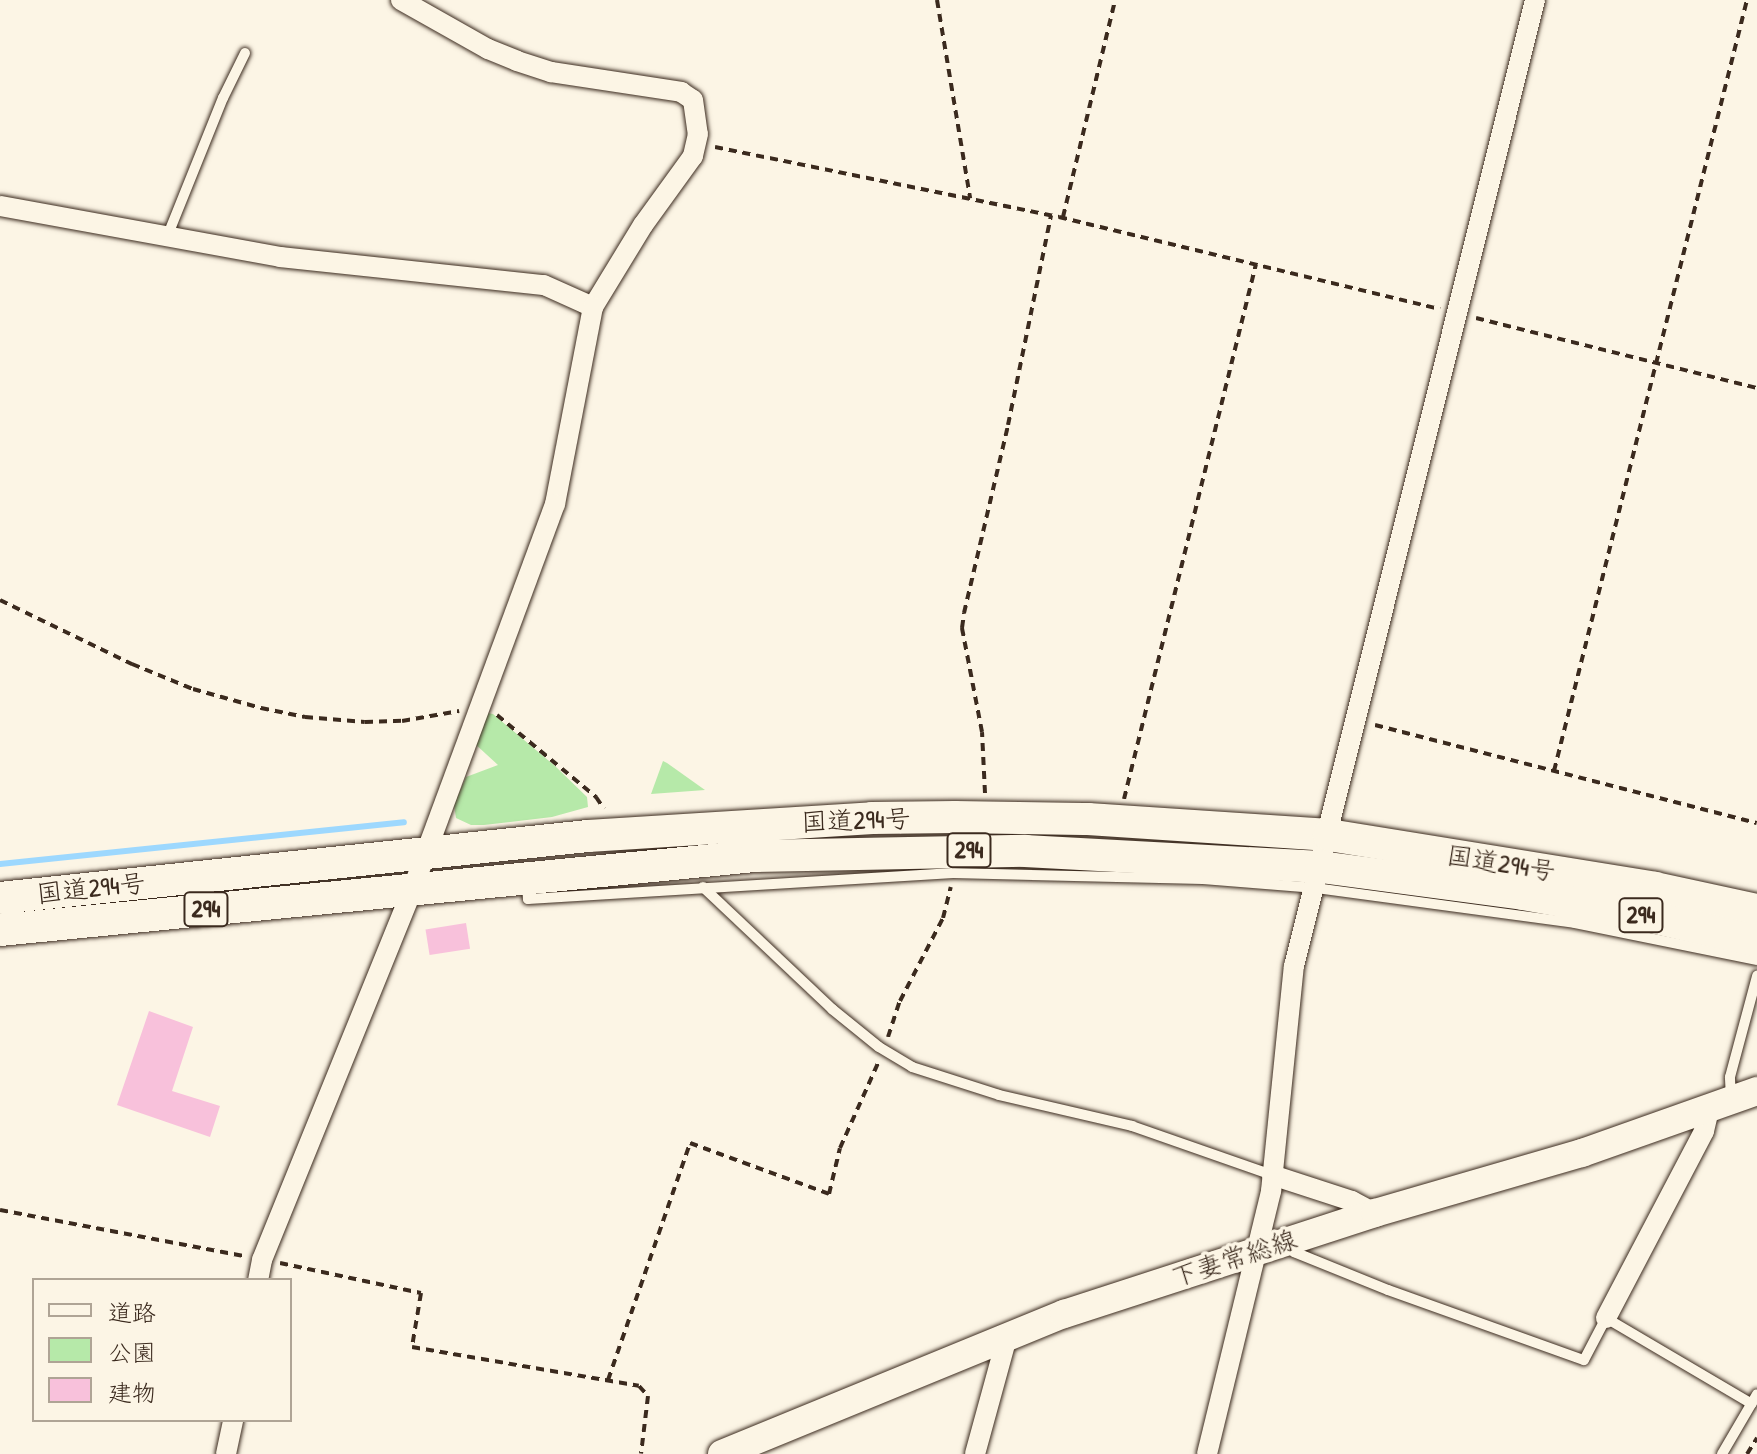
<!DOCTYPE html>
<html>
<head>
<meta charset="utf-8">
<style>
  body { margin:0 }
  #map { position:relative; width:1757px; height:1454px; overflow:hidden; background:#fcf5e5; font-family:"Patrick Hand","Klee One",sans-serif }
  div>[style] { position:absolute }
  .green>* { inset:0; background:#b6e9a9 }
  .stream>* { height:6px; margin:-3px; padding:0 3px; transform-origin:3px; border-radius:3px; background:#9dd8fe }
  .building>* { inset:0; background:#f8c1db; transform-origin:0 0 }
  .path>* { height:4px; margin-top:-2px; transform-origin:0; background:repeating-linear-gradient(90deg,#3b2a1e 0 8px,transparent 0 14px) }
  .roads { filter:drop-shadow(0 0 2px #3b2a1e) drop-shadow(0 0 2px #3b2a1e) }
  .service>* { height:10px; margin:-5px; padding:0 5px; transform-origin:5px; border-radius:5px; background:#fcf5e5 }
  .minor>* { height:20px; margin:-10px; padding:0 10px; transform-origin:10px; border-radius:10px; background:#fcf5e5 }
  .secondary>* { height:28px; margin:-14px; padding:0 14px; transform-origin:14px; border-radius:14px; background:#fcf5e5 }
  .trunk>* { height:32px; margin:-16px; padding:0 16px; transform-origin:16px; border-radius:16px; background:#fcf5e5 }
  span { translate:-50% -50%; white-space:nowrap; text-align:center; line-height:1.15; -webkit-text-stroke:7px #fcf5e5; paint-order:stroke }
  .shield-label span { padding:2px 6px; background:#fcf5e5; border:2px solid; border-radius:6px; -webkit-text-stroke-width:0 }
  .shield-label { font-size:24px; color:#3b2a1e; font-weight:700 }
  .street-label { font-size:26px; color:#3b2a1e }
  .legend { position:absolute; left:32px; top:1278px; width:260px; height:144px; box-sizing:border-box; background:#fcf5e5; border:2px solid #afa495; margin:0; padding:10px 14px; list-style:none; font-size:24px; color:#3b2a1e }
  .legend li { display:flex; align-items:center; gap:16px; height:40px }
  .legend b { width:40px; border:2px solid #afa495 }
</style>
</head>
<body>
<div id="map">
  <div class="green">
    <i style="clip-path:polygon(487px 713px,493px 714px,555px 766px,587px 797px,588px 807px,552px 817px,484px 825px,471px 825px,456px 818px,454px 805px,466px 777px,498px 765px,474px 743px)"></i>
    <i style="clip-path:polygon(663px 761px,667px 763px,705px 790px,651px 794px)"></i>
  </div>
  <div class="stream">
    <i style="left:0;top:864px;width:406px;rotate:-5.9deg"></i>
  </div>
  <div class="building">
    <i style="left:466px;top:923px;width:26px;height:41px;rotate:81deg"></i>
    <i style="clip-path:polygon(149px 1011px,193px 1027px,172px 1091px,220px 1106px,210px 1137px,117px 1105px)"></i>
  </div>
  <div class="path">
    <i style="left:937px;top:0;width:201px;rotate:80.5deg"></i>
    <i style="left:715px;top:147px;width:351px;rotate:11.5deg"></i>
    <i style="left:1059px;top:217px;width:392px;rotate:13.6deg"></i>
    <i style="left:1063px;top:217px;width:223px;rotate:-76.5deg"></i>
    <i style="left:1476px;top:318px;width:290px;rotate:14deg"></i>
    <i style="left:0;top:600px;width:147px;rotate:25.9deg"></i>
    <i style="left:132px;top:664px;width:66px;rotate:22.3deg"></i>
    <i style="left:193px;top:689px;width:71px;rotate:15.6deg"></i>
    <i style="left:261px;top:708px;width:45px;rotate:11.6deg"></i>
    <i style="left:305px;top:717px;width:60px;rotate:4.8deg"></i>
    <i style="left:365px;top:722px;width:37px;rotate:-2deg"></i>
    <i style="left:402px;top:721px;width:58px;rotate:-10deg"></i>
    <i style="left:497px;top:715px;width:129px;rotate:39.6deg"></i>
    <i style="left:596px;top:797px;width:14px;rotate:56deg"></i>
    <i style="left:1375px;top:725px;width:394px;rotate:14.4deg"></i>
    <i style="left:1554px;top:771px;width:795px;rotate:-75.95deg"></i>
    <i style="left:985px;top:793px;width:61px;rotate:-92.8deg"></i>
    <i style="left:982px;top:732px;width:106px;rotate:-100.9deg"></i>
    <i style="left:962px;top:628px;width:15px;rotate:-82deg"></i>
    <i style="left:964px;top:613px;width:193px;rotate:-76.8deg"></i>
    <i style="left:1008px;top:425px;width:214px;rotate:-78.4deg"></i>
    <i style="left:1124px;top:799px;width:551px;rotate:-76.14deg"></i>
    <i style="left:888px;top:1037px;width:38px;rotate:-72deg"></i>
    <i style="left:900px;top:1001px;width:93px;rotate:-62.6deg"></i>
    <i style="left:943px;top:918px;width:32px;rotate:-76deg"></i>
    <i style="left:0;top:1210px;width:248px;rotate:10.7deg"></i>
    <i style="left:280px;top:1263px;width:144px;rotate:12deg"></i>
    <i style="left:421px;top:1293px;width:55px;rotate:99.5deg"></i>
    <i style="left:412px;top:1347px;width:230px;rotate:9.7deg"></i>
    <i style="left:639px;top:1386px;width:13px;rotate:48deg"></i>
    <i style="left:648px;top:1396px;width:58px;rotate:96.9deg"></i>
    <i style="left:608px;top:1380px;width:251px;rotate:-70.9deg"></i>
    <i style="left:690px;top:1143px;width:148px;rotate:20.1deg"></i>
    <i style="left:829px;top:1194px;width:47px;rotate:-76.6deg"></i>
    <i style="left:840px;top:1148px;width:93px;rotate:-65.9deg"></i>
    <i style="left:1747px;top:1454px;width:19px;rotate:-58deg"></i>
  </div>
  <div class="roads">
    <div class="service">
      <i style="left:167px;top:237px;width:150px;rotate:-68.1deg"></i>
      <i style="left:223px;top:98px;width:50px;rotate:-63.9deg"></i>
      <i style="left:527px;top:881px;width:18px;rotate:87deg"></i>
      <i style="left:528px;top:899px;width:426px;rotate:-3.5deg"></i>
      <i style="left:953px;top:873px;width:250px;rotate:1.4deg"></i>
      <i style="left:1203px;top:879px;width:113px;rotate:4.6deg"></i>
      <i style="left:1316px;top:888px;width:261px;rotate:7.7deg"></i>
      <i style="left:1575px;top:923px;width:186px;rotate:11.5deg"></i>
      <i style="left:703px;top:887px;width:178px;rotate:43.4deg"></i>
      <i style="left:832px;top:1009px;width:60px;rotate:39deg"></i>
      <i style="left:879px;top:1047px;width:39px;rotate:31deg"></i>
      <i style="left:912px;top:1067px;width:91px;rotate:17.8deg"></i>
      <i style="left:999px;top:1095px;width:137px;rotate:13.1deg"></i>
      <i style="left:1132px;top:1126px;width:148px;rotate:19.3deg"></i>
      <i style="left:1731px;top:1098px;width:21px;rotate:-93deg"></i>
      <i style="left:1730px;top:1077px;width:105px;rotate:-75deg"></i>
      <i style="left:1289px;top:1246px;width:8px;rotate:50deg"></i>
      <i style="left:1294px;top:1252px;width:101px;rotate:22deg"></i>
      <i style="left:1388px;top:1290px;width:208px;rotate:19.7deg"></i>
      <i style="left:1584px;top:1360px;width:47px;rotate:-62.4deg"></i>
      <i style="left:1606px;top:1318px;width:169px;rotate:30.5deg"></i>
      <i style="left:1722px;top:1454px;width:69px;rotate:-59.7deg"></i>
    </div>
    <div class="minor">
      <i style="left:401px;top:0;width:100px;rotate:29.4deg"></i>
      <i style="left:488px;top:49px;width:31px;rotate:22deg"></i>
      <i style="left:517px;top:61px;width:36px;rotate:18deg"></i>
      <i style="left:551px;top:72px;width:132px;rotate:8.7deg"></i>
      <i style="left:681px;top:92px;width:14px;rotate:34deg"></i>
      <i style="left:693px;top:100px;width:34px;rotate:82deg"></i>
      <i style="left:698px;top:134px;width:23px;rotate:103deg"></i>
      <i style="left:693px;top:156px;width:85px;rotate:125.9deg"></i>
      <i style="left:643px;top:225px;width:96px;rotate:121.4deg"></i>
      <i style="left:0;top:206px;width:285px;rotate:10.3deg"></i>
      <i style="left:280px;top:257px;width:265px;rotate:6.1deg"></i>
      <i style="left:544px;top:285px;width:54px;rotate:24.2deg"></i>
      <i style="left:593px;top:307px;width:201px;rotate:100.9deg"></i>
      <i style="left:555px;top:504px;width:409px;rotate:110.3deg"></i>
      <i style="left:413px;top:888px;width:401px;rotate:112.1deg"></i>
      <i style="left:262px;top:1260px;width:20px;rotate:101deg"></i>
      <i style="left:1272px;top:1175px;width:84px;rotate:18deg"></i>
      <i style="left:1352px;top:1201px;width:26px;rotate:28deg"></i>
      <i style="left:1606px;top:1318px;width:211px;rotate:-62.3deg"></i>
      <i style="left:1704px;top:1131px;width:26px;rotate:-77deg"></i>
      <i style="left:226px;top:1454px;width:35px;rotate:-78deg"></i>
      <i style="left:975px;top:1454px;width:121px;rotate:-74.7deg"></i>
      <i style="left:1207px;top:1454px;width:271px;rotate:-76.3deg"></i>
      <i style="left:1271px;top:1191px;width:226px;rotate:-84.2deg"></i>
      <i style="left:1294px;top:966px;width:996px;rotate:-75.99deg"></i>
    </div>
    <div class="secondary">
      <i style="left:722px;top:1454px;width:370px;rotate:-22.3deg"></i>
      <i style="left:1064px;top:1314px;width:327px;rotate:-18deg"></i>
      <i style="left:1375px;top:1213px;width:216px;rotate:-16.2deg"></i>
      <i style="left:1582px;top:1153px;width:186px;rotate:-19.5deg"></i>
    </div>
    <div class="trunk">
      <i style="left:0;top:898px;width:591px;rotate:-6.02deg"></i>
      <i style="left:588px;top:836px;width:285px;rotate:-3.6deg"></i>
      <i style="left:872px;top:818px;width:83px;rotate:-0.7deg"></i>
      <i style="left:955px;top:817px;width:133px;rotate:0.9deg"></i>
      <i style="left:1088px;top:819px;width:242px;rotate:3.8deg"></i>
      <i style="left:1329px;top:835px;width:330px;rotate:9.2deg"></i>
      <i style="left:1655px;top:888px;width:104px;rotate:12.2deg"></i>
      <i style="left:0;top:930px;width:759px;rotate:-5.6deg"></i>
      <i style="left:755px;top:856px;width:270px;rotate:-1.1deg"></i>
      <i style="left:1025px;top:851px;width:296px;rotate:3.1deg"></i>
      <i style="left:1321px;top:867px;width:204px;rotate:7.6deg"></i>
      <i style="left:1523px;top:894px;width:130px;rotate:10.2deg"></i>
      <i style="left:1651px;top:917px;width:109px;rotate:12.8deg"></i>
    </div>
  </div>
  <div class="shield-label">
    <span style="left:969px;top:850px">294</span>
    <span style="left:206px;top:909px">294</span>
    <span style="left:1641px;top:915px">294</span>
  </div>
  <div class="street-label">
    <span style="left:856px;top:820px;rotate:-2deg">国道294号</span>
    <span style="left:1501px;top:863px;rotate:9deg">国道294号</span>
    <span style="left:91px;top:888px;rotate:-6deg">国道294号</span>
    <span style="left:1234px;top:1258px;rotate:-18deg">下妻常総線</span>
  </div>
  <ul class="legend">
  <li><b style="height:10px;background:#fcf5e5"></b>道路</li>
  <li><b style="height:22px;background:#b6e9a9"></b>公園</li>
  <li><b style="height:22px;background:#f8c1db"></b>建物</li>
  </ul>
</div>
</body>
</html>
